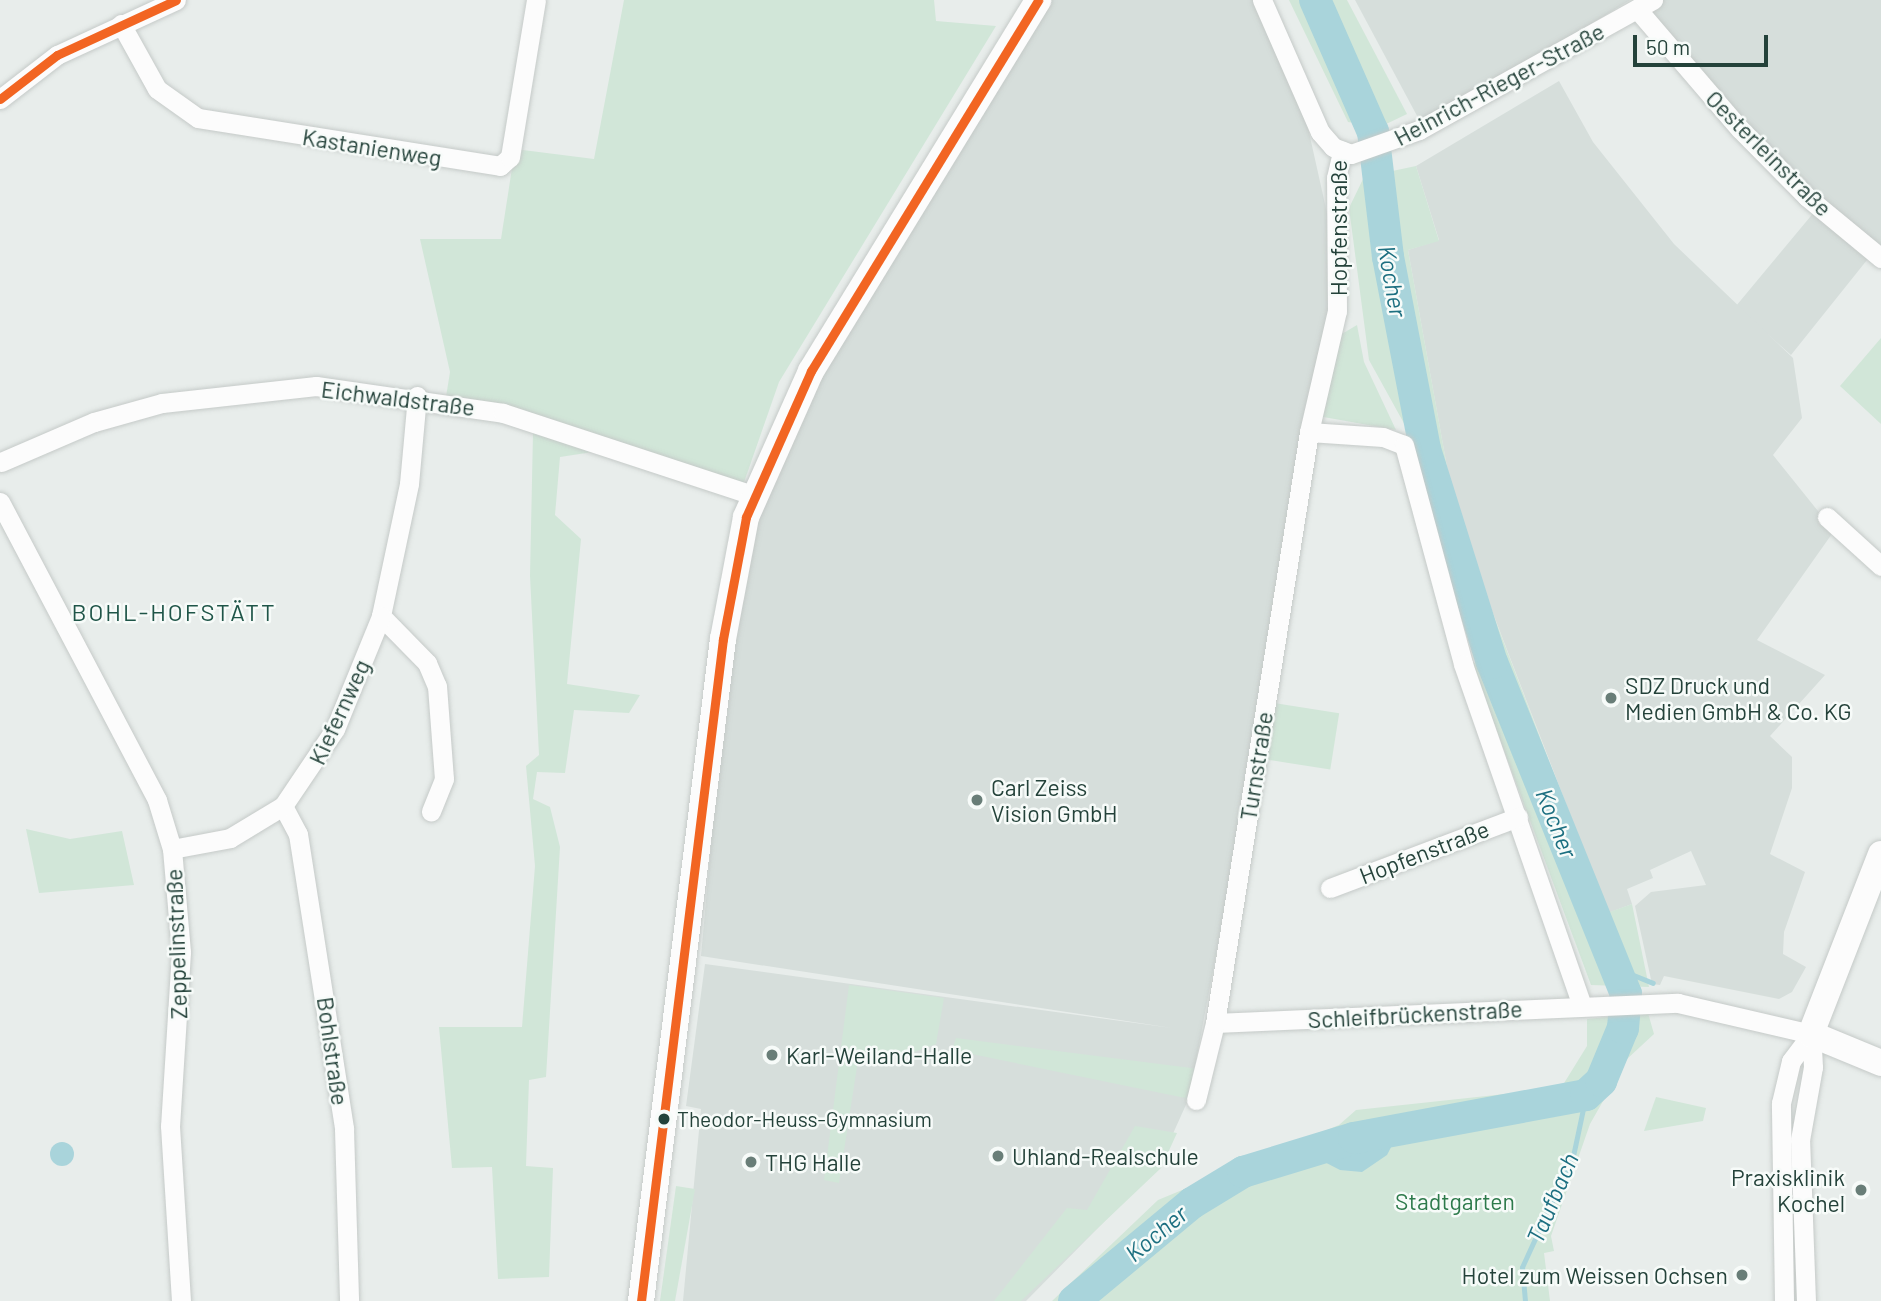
<!DOCTYPE html>
<html>
<head>
<meta charset="utf-8">
<style>
  body { margin:0 }
  #map { position:relative; width:1881px; height:1301px; overflow:hidden; background:#e8edeb; font-family:Barlow,sans-serif }
  div>[style] { position:absolute }
  .built>* { inset:0; background:#d6dedb }
  .green>* { inset:0; background:#d1e6d8; transform-origin:0 0 }
  .water>* { inset:0; background:#a9d4db }
  .round { border-radius:50% }
  .stream>* { height:5px; margin:-2.5px; padding:0 2.5px; transform-origin:2.5px; border-radius:2.5px; background:#a9d4db }
  .river>* { height:32px; margin:-16px; padding:0 16px; transform-origin:16px; border-radius:16px; background:#a9d4db }
  .roads { filter:drop-shadow(0 0 2px #c5cac8) drop-shadow(0 0 2px #c5cac8) }
  .street>* { height:19px; margin:-9.5px; padding:0 9.5px; transform-origin:9.5px; border-radius:9.5px; background:#fcfcfc }
  .secondary>* { height:26px; margin:-13px; padding:0 13px; transform-origin:13px; border-radius:13px; background:#fcfcfc }
  .bus-1>* { height:9px; margin:-4.5px; padding:0 4.5px; transform-origin:4.5px; border-radius:4.5px; background:#f26522 }
  .dots>* { width:19px; height:19px; translate:-50% -50%; box-sizing:border-box; border:4px solid #f7fbf9; border-radius:50% }
  span { translate:-50% -50%; white-space:nowrap; text-align:center; line-height:1.15; -webkit-text-stroke:5px #f7fbf9; paint-order:stroke }
  .bus-label { font-size:21px; color:#24423a }
  .left { translate:0 -50%; text-align:left }
  .street-label { font-size:23px; color:#24423a }
  .poi-label { font-size:23px; color:#24423a }
  .right { translate:-100% -50%; text-align:right }
  .park-label { font-size:23px; color:#2d7a4b }
  .water-label { font-size:24px; color:#1c6f80; font-style:italic }
  .neighbourhood-label { font-size:24px; color:#1f5548; letter-spacing:2px }
  .scale { position:absolute; left:1633px; top:35px; width:135px; height:32px; box-sizing:border-box; border:4px solid #24423a; border-top:0; padding-left:9px; font-size:21px; line-height:24px; white-space:nowrap; color:#24423a; -webkit-text-stroke:5px #f7fbf9; paint-order:stroke }
</style>
</head>
<body>
<div id="map">
  <div class="built">
    <i style="clip-path:polygon(1038px 0,1262px 0,1292px 56px,1331px 231px,1337px 311px,1189px 1098px,1158px 1167px,1026px 1301px,683px 1301px,701px 1109px,686px 1106px,705px 964px,1172px 1028px,701px 956px,736px 568px,752px 495px)"></i>
    <i style="clip-path:polygon(1355px 0,1630px 0,1423px 127px)"></i>
    <i style="clip-path:polygon(1659px 0,1881px 0,1881px 254px,1875px 250px,1791px 355px,1736px 306px,1820px 205px,1642px 10px)"></i>
    <i style="clip-path:polygon(1559px 81px,1593px 142px,1674px 244px,1793px 358px,1802px 418px,1773px 455px,1834px 531px,1757px 640px,1825px 675px,1770px 736px,1792px 757px,1792px 788px,1770px 854px,1805px 872px,1784px 932px,1783px 954px,1806px 967px,1792px 992px,1779px 999px,1664px 976px,1660px 985px,1652px 984px,1635px 906px,1651px 892px,1706px 885px,1691px 851px,1650px 870px,1653px 878px,1627px 889px,1632px 904px,1608px 913px,1456px 517px,1408px 250px,1439px 240px,1416px 166px)"></i>
  </div>
  <div class="green">
    <i style="clip-path:polygon(624px 0,934px 0,936px 21px,996px 26px,779px 382px,742px 488px,446px 397px,450px 372px,420px 239px,501px 239px,515px 149px,594px 159px)"></i>
    <i style="clip-path:polygon(1289px 0,1347px 0,1407px 114px,1380px 127px,1348px 122px)"></i>
    <i style="clip-path:polygon(1416px 166px,1439px 241px,1408px 250px,1456px 517px,1607px 913px,1632px 904px,1649px 987px,1591px 985px,1472px 664px,1497px 653px,1427px 426px,1406px 427px,1369px 360px,1349px 208px,1364px 177px)"></i>
    <i style="clip-path:polygon(1357px 325px,1364px 362px,1396px 430px,1318px 416px,1335px 338px)"></i>
    <i style="clip-path:polygon(1881px 338px,1881px 424px,1840px 386px)"></i>
    <i style="clip-path:polygon(533px 433px,599px 451px,560px 457px,555px 515px,581px 539px,567px 684px,640px 695px,629px 713px,574px 710px,565px 773px,537px 772px,533px 799px,550px 807px,560px 847px,546px 1077px,529px 1080px,526px 1166px,553px 1168px,549px 1277px,498px 1279px,492px 1167px,452px 1168px,439px 1027px,522px 1027px,535px 866px,526px 766px,539px 755px,530px 576px)"></i>
    <i style="left:1274px;top:703px;width:66px;height:57px;rotate:9deg"></i>
    <i style="clip-path:polygon(26px 829px,70px 839px,122px 831px,134px 885px,39px 893px)"></i>
    <i style="clip-path:polygon(849px 985px,944px 998px,936px 1044px,909px 1054px,859px 1054px,839px 1183px,824px 1180px)"></i>
    <i style="clip-path:polygon(1648px 1013px,1654px 1034px,1627px 1059px,1590px 1124px,1551px 1236px,1554px 1251px,1544px 1253px,1550px 1301px,1052px 1301px,1158px 1200px,1339px 1125px,1356px 1110px,1561px 1088px,1587px 1046px,1587px 1019px)"></i>
    <i style="clip-path:polygon(956px 1038px,1199px 1069px,1190px 1099px,952px 1050px)"></i>
    <i style="clip-path:polygon(1656px 1097px,1706px 1108px,1703px 1121px,1644px 1131px)"></i>
    <i style="clip-path:polygon(1135px 1126px,1177px 1133px,1161px 1168px,1021px 1301px,994px 1301px,1067px 1208px,1087px 1210px)"></i>
    <i style="clip-path:polygon(676px 1186px,695px 1189px,675px 1301px,660px 1301px)"></i>
  </div>
  <div class="water">
    <i style="clip-path:polygon(1401px 1128px,1387px 1155px,1362px 1172px,1340px 1170px,1307px 1153px)"></i>
    <i class="round" style="left:50px;top:1142px;width:24px;height:24px"></i>
  </div>
  <div class="stream">
    <i style="left:1611px;top:966px;width:45px;rotate:22deg"></i>
    <i style="left:1525px;top:1301px;width:34px;rotate:-95deg"></i>
    <i style="left:1522px;top:1267px;width:122px;rotate:-65.3deg"></i>
    <i style="left:1573px;top:1156px;width:62px;rotate:-78deg"></i>
  </div>
  <div class="river">
    <i style="left:1074px;top:1301px;width:153px;rotate:-39.7deg"></i>
    <i style="left:1192px;top:1203px;width:60px;rotate:-31.3deg"></i>
    <i style="left:1243px;top:1172px;width:116px;rotate:-17deg"></i>
    <i style="left:1354px;top:1138px;width:236px;rotate:-10.5deg"></i>
    <i style="left:1586px;top:1095px;width:21px;rotate:-43deg"></i>
    <i style="left:1601px;top:1081px;width:57px;rotate:-67.5deg"></i>
    <i style="left:1623px;top:1028px;width:34px;rotate:-85deg"></i>
    <i style="left:1626px;top:994px;width:357px;rotate:-112deg"></i>
    <i style="left:1492px;top:663px;width:224px;rotate:-107.4deg"></i>
    <i style="left:1425px;top:449px;width:196px;rotate:-100.9deg"></i>
    <i style="left:1388px;top:257px;width:126px;rotate:-96.8deg"></i>
    <i style="left:1373px;top:132px;width:144px;rotate:-113.7deg"></i>
  </div>
  <div class="roads">
    <div class="street">
      <i style="left:1262px;top:0;width:144px;rotate:66.3deg"></i>
      <i style="left:1320px;top:132px;width:20px;rotate:49deg"></i>
      <i style="left:1333px;top:147px;width:19px;rotate:21deg"></i>
      <i style="left:1351px;top:154px;width:72px;rotate:-19.4deg"></i>
      <i style="left:1419px;top:130px;width:268px;rotate:-29.1deg"></i>
      <i style="left:1637px;top:9px;width:158px;rotate:49.4deg"></i>
      <i style="left:1740px;top:129px;width:95px;rotate:45.4deg"></i>
      <i style="left:1807px;top:197px;width:96px;rotate:39.5deg"></i>
      <i style="left:121px;top:24px;width:74px;rotate:61deg"></i>
      <i style="left:157px;top:89px;width:50px;rotate:35.3deg"></i>
      <i style="left:198px;top:118px;width:306px;rotate:9deg"></i>
      <i style="left:500px;top:166px;width:13px;rotate:-42deg"></i>
      <i style="left:510px;top:157px;width:159px;rotate:-80.6deg"></i>
      <i style="left:0;top:99px;width:72px;rotate:-37.7deg"></i>
      <i style="left:57px;top:55px;width:131px;rotate:-24.8deg"></i>
      <i style="left:417px;top:396px;width:88px;rotate:95.2deg"></i>
      <i style="left:409px;top:484px;width:135px;rotate:102deg"></i>
      <i style="left:381px;top:616px;width:66px;rotate:45.6deg"></i>
      <i style="left:427px;top:663px;width:25px;rotate:67deg"></i>
      <i style="left:437px;top:686px;width:93px;rotate:85.7deg"></i>
      <i style="left:444px;top:779px;width:35px;rotate:112deg"></i>
      <i style="left:1309px;top:432px;width:74px;rotate:3.9deg"></i>
      <i style="left:1383px;top:437px;width:22px;rotate:21deg"></i>
      <i style="left:1404px;top:445px;width:227px;rotate:74.9deg"></i>
      <i style="left:1463px;top:664px;width:362px;rotate:70.8deg"></i>
      <i style="left:1px;top:462px;width:101px;rotate:-23.3deg"></i>
      <i style="left:94px;top:422px;width:71px;rotate:-15.6deg"></i>
      <i style="left:162px;top:403px;width:155px;rotate:-6.3deg"></i>
      <i style="left:316px;top:386px;width:189px;rotate:8.2deg"></i>
      <i style="left:503px;top:413px;width:262px;rotate:18.2deg"></i>
      <i style="left:0;top:502px;width:337px;rotate:62.2deg"></i>
      <i style="left:157px;top:800px;width:51px;rotate:73deg"></i>
      <i style="left:172px;top:849px;width:103px;rotate:85deg"></i>
      <i style="left:181px;top:952px;width:174px;rotate:93.6deg"></i>
      <i style="left:170px;top:1126px;width:175px;rotate:86.4deg"></i>
      <i style="left:1827px;top:517px;width:73px;rotate:42.2deg"></i>
      <i style="left:283px;top:806px;width:32px;rotate:62deg"></i>
      <i style="left:298px;top:834px;width:299px;rotate:81.1deg"></i>
      <i style="left:344px;top:1129px;width:172px;rotate:88.3deg"></i>
      <i style="left:172px;top:849px;width:59px;rotate:-10.7deg"></i>
      <i style="left:230px;top:838px;width:62px;rotate:-31.1deg"></i>
      <i style="left:283px;top:806px;width:93px;rotate:-56deg"></i>
      <i style="left:335px;top:729px;width:122px;rotate:-67.8deg"></i>
      <i style="left:1330px;top:888px;width:201px;rotate:-20.7deg"></i>
      <i style="left:1215px;top:1023px;width:463px;rotate:-2.5deg"></i>
      <i style="left:1678px;top:1003px;width:137px;rotate:13.1deg"></i>
      <i style="left:1196px;top:1100px;width:79px;rotate:-76.1deg"></i>
      <i style="left:1215px;top:1023px;width:598px;rotate:-80.96deg"></i>
      <i style="left:1309px;top:432px;width:124px;rotate:-77deg"></i>
      <i style="left:1337px;top:311px;width:133px;rotate:-90.4deg"></i>
      <i style="left:1336px;top:178px;width:28px;rotate:-77deg"></i>
      <i style="left:1784px;top:1301px;width:198px;rotate:-90.9deg"></i>
      <i style="left:1781px;top:1103px;width:43px;rotate:-76.6deg"></i>
      <i style="left:1791px;top:1061px;width:34px;rotate:-53deg"></i>
      <i style="left:1806px;top:1301px;width:161px;rotate:-92.1deg"></i>
      <i style="left:1800px;top:1140px;width:74px;rotate:-79.9deg"></i>
      <i style="left:1813px;top:1067px;width:33px;rotate:-93deg"></i>
    </div>
    <div class="secondary">
      <i style="left:1881px;top:854px;width:193px;rotate:111.3deg"></i>
      <i style="left:1811px;top:1034px;width:76px;rotate:22.5deg"></i>
      <i style="left:641px;top:1301px;width:667px;rotate:-82.94deg"></i>
      <i style="left:723px;top:639px;width:124px;rotate:-79.3deg"></i>
      <i style="left:746px;top:517px;width:160px;rotate:-66deg"></i>
      <i style="left:811px;top:371px;width:435px;rotate:-58.5deg"></i>
    </div>
  </div>
  <div class="bus-1">
    <i style="left:0;top:99px;width:72px;rotate:-37.7deg"></i>
    <i style="left:57px;top:55px;width:131px;rotate:-24.8deg"></i>
    <i style="left:641px;top:1301px;width:667px;rotate:-82.94deg"></i>
    <i style="left:723px;top:639px;width:124px;rotate:-79.3deg"></i>
    <i style="left:746px;top:517px;width:160px;rotate:-66deg"></i>
    <i style="left:811px;top:371px;width:435px;rotate:-58.5deg"></i>
  </div>
  <div class="dots">
    <i style="left:1611px;top:698px;background:#697e78"></i>
    <i style="left:977px;top:800px;background:#697e78"></i>
    <i style="left:772px;top:1055px;background:#697e78"></i>
    <i style="left:664px;top:1119px;background:#24423a"></i>
    <i style="left:998px;top:1156px;background:#697e78"></i>
    <i style="left:751px;top:1162px;background:#697e78"></i>
    <i style="left:1861px;top:1190px;background:#697e78"></i>
    <i style="left:1742px;top:1275px;background:#697e78"></i>
  </div>
  <div class="bus-label">
    <span class="left" style="left:677px;top:1119px">Theodor-Heuss-Gymnasium</span>
  </div>
  <div class="street-label">
    <span style="left:1499px;top:84px;rotate:-28deg">Heinrich-Rieger-Straße</span>
    <span style="left:372px;top:147px;rotate:9deg">Kastanienweg</span>
    <span style="left:1769px;top:153px;rotate:45deg">Oesterleinstraße</span>
    <span style="left:1338px;top:228px;rotate:-90deg">Hopfenstraße</span>
    <span style="left:398px;top:398px;rotate:7deg">Eichwaldstraße</span>
    <span style="left:339px;top:712px;rotate:-65deg">Kiefernweg</span>
    <span style="left:1256px;top:766px;rotate:-81deg">Turnstraße</span>
    <span style="left:1424px;top:852px;rotate:-21deg">Hopfenstraße</span>
    <span style="left:176px;top:944px;rotate:-92deg">Zeppelinstraße</span>
    <span style="left:1415px;top:1014px;rotate:-3deg">Schleifbrückenstraße</span>
    <span style="left:333px;top:1051px;rotate:82deg">Bohlstraße</span>
  </div>
  <div class="poi-label">
    <span class="left" style="left:1625px;top:698px">SDZ Druck und<br>Medien GmbH &amp; Co. KG</span>
    <span class="left" style="left:991px;top:800px">Carl Zeiss<br>Vision GmbH</span>
    <span class="left" style="left:786px;top:1055px">Karl-Weiland-Halle</span>
    <span class="left" style="left:1012px;top:1156px">Uhland-Realschule</span>
    <span class="left" style="left:765px;top:1162px">THG Halle</span>
    <span class="right" style="left:1845px;top:1190px">Praxisklinik<br>Kochel</span>
    <span class="right" style="left:1728px;top:1275px">Hotel zum Weissen Ochsen</span>
  </div>
  <div class="park-label">
    <span style="left:1455px;top:1201px">Stadtgarten</span>
  </div>
  <div class="water-label">
    <span style="left:1393px;top:281px;rotate:80deg">Kocher</span>
    <span style="left:1557px;top:823px;rotate:68deg">Kocher</span>
    <span style="left:1552px;top:1198px;rotate:-67deg">Taufbach</span>
    <span style="left:1156px;top:1233px;rotate:-40deg">Kocher</span>
  </div>
  <div class="neighbourhood-label">
    <span style="left:174px;top:612px">BOHL-HOFSTÄTT</span>
  </div>
  <div class="scale">50 m</div>
</div>
</body>
</html>
